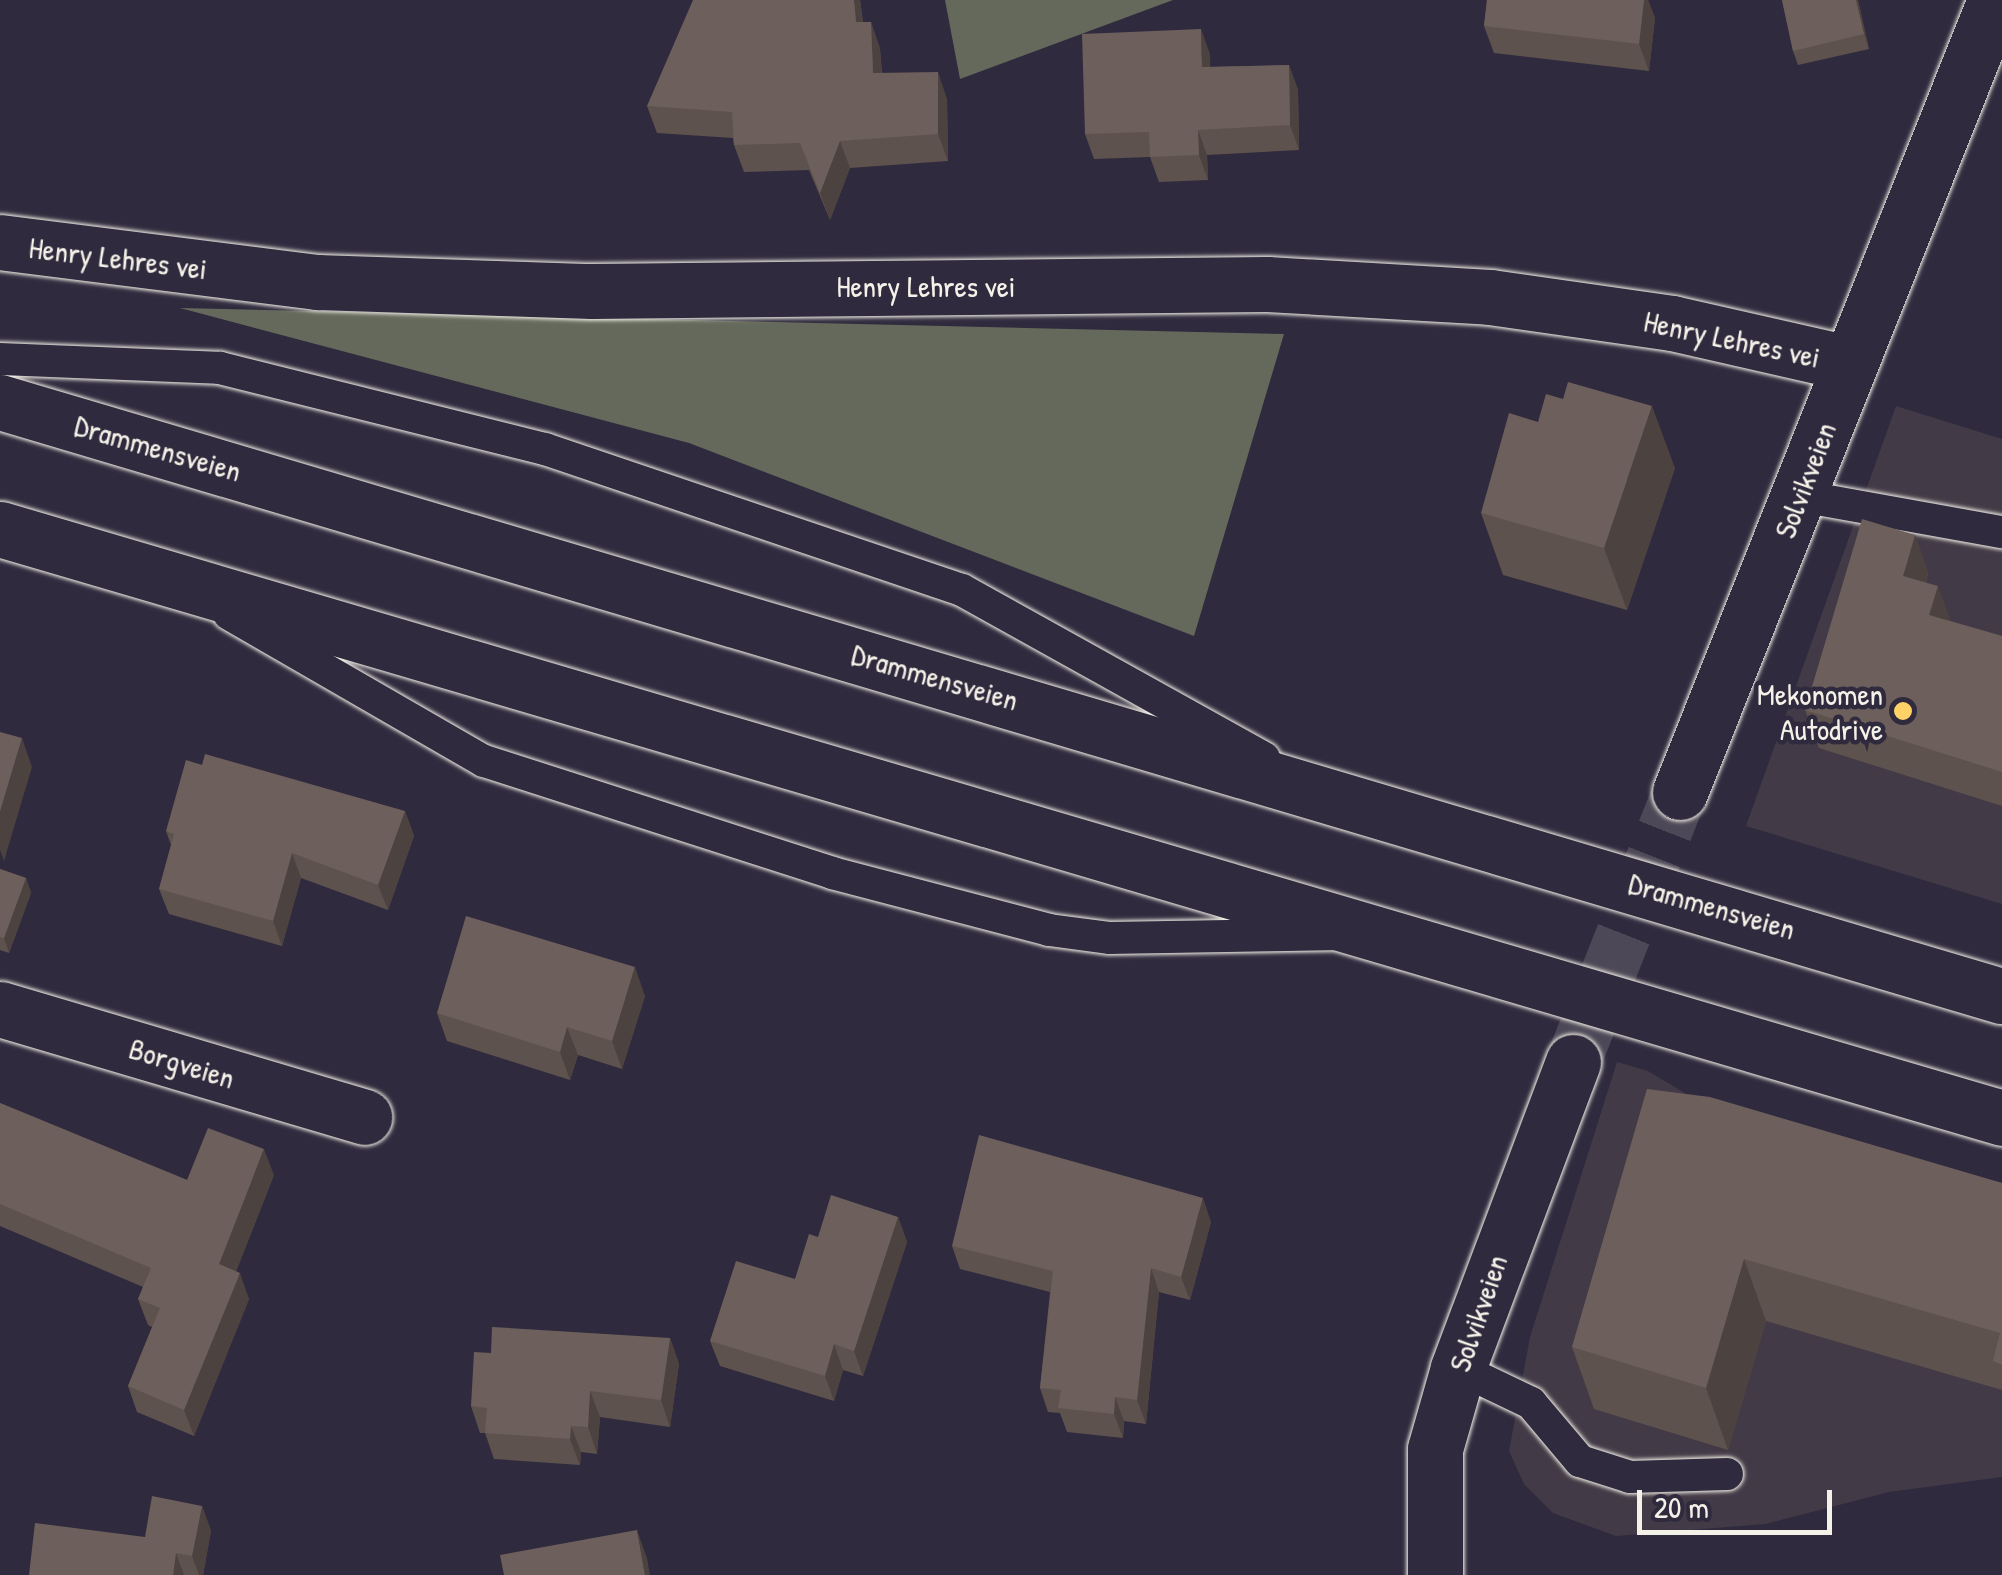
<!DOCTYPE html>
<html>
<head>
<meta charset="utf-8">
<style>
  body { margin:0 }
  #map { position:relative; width:2002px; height:1575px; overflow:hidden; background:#2f2a3d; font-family:"Patrick Hand",sans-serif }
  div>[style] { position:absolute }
  .built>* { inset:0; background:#423a46 }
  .green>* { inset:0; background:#64695b }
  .street-tunnel>* { height:55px; margin-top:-27.5px; transform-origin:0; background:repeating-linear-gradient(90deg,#4d4857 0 55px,transparent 0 83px) }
  .roads { filter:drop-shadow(0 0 2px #f4f1e8) drop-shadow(0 0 2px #f4f1e8) }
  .lane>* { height:32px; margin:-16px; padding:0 16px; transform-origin:16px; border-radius:16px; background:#2f2a3d }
  .street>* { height:55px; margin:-27.5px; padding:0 27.5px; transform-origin:27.5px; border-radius:27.5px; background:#2f2a3d }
  .highway>* { height:55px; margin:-27.5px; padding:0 27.5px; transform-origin:27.5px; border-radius:27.5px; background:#2f2a3d }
  .wall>* { inset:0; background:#5e524e }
  .shaded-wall>* { inset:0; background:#4c4240 }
  .building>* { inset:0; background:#6d5f5b }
  .dots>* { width:28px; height:28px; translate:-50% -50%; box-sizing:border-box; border:5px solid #2f2a3d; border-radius:50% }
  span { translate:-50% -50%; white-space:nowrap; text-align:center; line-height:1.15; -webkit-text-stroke:9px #2f2a3d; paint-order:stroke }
  .street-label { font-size:30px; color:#f4f1e8 }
  .poi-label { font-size:30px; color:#f4f1e8 }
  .right { translate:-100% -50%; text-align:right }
  .scale { position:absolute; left:1637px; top:1490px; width:195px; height:45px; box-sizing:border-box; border:5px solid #f4f1e8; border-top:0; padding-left:12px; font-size:30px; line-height:35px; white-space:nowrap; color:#f4f1e8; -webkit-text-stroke:8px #2f2a3d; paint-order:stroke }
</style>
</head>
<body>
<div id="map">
  <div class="built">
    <i style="clip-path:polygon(1896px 406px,2002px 439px,2002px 904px,1746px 826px)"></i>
    <i style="clip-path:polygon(1617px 1062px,1648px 1071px,1723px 1116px,2002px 1202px,2002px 1477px,1889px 1492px,1765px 1524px,1616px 1536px,1553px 1513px,1524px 1484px,1509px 1451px,1530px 1337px)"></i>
  </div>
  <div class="green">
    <i style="clip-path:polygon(945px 0,1173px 0,960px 79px)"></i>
    <i style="clip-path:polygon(180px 308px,1284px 334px,1194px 636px,689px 443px)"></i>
  </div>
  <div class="street-tunnel">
    <i style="left:1573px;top:1062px;width:290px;rotate:-68.4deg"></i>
  </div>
  <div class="roads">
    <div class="lane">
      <i style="left:0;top:359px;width:220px;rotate:2.3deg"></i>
      <i style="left:220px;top:368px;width:335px;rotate:14deg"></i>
      <i style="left:545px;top:449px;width:440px;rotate:18.7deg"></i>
      <i style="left:962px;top:590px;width:346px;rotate:29.1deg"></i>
      <i style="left:1801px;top:496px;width:204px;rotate:10.2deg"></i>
      <i style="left:229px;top:614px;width:294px;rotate:30deg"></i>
      <i style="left:484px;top:761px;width:366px;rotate:17.8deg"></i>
      <i style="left:832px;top:873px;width:224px;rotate:14.7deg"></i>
      <i style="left:1049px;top:930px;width:62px;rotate:7.5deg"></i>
      <i style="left:1110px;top:938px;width:220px;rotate:-1deg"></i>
      <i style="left:1458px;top:1368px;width:81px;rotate:25.6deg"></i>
      <i style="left:1531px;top:1403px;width:76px;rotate:49.8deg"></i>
      <i style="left:1580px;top:1461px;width:52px;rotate:17.7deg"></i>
      <i style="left:1630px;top:1477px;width:97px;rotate:-1.8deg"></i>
    </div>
    <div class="street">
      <i style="left:0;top:242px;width:320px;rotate:7.2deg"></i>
      <i style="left:317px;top:282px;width:275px;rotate:1.9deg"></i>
      <i style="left:592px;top:291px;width:675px;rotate:-0.59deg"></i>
      <i style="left:1267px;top:284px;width:223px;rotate:3.3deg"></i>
      <i style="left:1490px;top:297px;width:184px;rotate:8.1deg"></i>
      <i style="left:1672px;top:323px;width:180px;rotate:12.8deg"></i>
      <i style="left:1680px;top:792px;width:852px;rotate:-68.31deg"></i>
      <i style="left:0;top:1009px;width:380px;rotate:16.5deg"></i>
      <i style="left:1435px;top:1575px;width:126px;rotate:-90deg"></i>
      <i style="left:1435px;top:1449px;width:84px;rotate:-74.1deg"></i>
      <i style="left:1458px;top:1368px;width:327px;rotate:-69.4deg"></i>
    </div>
    <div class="highway">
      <i style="left:0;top:402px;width:2088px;rotate:16.53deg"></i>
      <i style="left:0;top:529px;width:2087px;rotate:16.39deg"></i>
    </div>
  </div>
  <div class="wall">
    <i style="clip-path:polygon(860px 0,863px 22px,871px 22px,880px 49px,882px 73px,947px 99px,948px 161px,850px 168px,830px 220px,809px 170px,744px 172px,734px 145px,733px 138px,657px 133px,647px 106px)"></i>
    <i style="clip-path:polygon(1487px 0,1648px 0,1655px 18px,1649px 71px,1494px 53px,1484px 26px)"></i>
    <i style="clip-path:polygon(1782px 0,1858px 0,1869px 49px,1798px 65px,1793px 51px)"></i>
    <i style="clip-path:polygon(1210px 54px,1210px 67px,1289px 65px,1298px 90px,1299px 150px,1207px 155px,1208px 180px,1159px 182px,1150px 157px,1094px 159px,1085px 134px)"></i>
    <i style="clip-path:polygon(1675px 468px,1627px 610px,1503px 575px,1481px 513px)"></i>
    <i style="clip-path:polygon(1915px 535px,1928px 573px,1926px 583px,1950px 621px,2002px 636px,2002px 806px,1819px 748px,1805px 710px)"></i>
    <i style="clip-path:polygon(405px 811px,414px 836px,388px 910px,301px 878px,282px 946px,169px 914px,159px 889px,171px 845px,166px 831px)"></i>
    <i style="clip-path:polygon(0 869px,26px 878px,31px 893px,9px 953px,0 950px)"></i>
    <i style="clip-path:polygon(645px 996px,622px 1069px,578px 1055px,570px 1080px,447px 1041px,437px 1013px)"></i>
    <i style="clip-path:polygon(1647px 1089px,2002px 1183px,2002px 1390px,1766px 1321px,1728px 1450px,1594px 1409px,1572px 1347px)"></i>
    <i style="clip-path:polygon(0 1103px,187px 1180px,274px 1175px,236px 1271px,249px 1299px,194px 1436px,137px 1412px,128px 1386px,152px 1327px,148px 1325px,138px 1299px,143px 1287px,0 1226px)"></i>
    <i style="clip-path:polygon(898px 1217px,907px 1242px,863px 1376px,843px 1370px,834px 1401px,720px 1366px,710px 1341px,795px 1279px,818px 1237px)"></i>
    <i style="clip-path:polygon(1211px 1222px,1190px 1300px,1159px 1292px,1146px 1424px,1124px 1421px,1123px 1438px,1067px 1432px,1060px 1413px,1048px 1412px,1040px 1388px,1050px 1292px,960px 1269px,952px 1246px)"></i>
    <i style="clip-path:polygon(670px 1338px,679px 1364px,670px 1427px,600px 1417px,597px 1454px,581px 1452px,580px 1465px,494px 1459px,485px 1433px,480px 1433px,471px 1406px,491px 1353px)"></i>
    <i style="clip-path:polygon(202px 1506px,211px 1531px,203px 1575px,29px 1575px,145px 1537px)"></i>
  </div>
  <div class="shaded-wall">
    <i style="clip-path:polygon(854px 0,860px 0,866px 49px,856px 22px)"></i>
    <i style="clip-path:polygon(1644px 0,1648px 0,1655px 18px,1649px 71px,1639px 44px)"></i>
    <i style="clip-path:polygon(1856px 0,1858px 0,1869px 49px,1864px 34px)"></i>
    <i style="clip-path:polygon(871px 22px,880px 49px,883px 100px,873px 73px)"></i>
    <i style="clip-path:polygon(1201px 29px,1210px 54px,1211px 92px,1202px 67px)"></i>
    <i style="clip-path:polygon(1289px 65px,1298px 90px,1299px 150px,1290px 125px)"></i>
    <i style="clip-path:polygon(938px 72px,947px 99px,948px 161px,938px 134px)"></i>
    <i style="clip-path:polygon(1198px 130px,1207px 155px,1208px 180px,1199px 155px)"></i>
    <i style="clip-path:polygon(840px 141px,850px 168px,830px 220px,820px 193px)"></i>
    <i style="clip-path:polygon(1652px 406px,1675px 468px,1627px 610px,1604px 548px)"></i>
    <i style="clip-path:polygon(1915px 535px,1928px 573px,1917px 614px,1903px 576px)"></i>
    <i style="clip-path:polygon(1938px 586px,1952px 624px,1929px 615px)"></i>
    <i style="clip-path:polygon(22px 738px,32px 767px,4px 861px,0 850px,0 812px)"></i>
    <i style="clip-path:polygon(405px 811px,414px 836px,388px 910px,378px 885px)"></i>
    <i style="clip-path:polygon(292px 853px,301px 878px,282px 946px,273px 921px)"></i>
    <i style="clip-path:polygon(26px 878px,31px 893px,9px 953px,4px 938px)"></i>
    <i style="clip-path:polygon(635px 967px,645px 996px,622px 1069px,612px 1041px)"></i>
    <i style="clip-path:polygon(567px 1027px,578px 1055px,570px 1080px,560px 1052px)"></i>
    <i style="clip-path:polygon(264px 1149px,274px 1175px,229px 1290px,219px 1264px)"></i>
    <i style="clip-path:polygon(1203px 1198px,1211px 1222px,1190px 1300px,1181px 1277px)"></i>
    <i style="clip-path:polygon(898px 1217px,907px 1242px,863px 1376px,854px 1351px)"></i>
    <i style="clip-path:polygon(1744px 1259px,1766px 1321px,1728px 1450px,1706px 1388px)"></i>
    <i style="clip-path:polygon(1151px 1268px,1159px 1292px,1146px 1424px,1137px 1400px)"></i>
    <i style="clip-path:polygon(240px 1273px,249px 1299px,194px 1436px,184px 1410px)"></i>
    <i style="clip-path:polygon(670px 1338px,679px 1364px,670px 1427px,661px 1400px)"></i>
    <i style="clip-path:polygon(834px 1344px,843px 1370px,834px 1401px,825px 1376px)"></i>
    <i style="clip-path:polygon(590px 1391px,600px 1417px,597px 1454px,588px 1427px)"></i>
    <i style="clip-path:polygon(1115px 1397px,1124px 1421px,1123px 1438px,1114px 1414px)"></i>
    <i style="clip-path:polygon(571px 1426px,581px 1452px,580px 1465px,570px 1439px)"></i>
    <i style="clip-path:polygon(202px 1506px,211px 1531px,203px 1575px,199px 1575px,192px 1556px)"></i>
    <i style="clip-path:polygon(637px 1530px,647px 1558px,650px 1575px,645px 1575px)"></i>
    <i style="clip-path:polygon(176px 1553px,184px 1575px,173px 1575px)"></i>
  </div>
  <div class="building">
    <i style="clip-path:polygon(693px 0,854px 0,856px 22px,871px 22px,873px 73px,938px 72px,938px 134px,840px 141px,820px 193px,800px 143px,734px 145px,732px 112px,647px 106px)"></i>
    <i style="clip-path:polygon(1487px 0,1644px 0,1639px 44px,1484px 26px)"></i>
    <i style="clip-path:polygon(1782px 0,1856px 0,1864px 34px,1793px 51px)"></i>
    <i style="clip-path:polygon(1201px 29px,1202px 67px,1289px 65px,1290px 125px,1198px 130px,1199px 155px,1150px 157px,1149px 132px,1085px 134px,1082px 34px)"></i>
    <i style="clip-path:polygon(1568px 382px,1652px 406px,1604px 548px,1481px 513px,1509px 413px,1538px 422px,1546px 394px,1563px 399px)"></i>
    <i style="clip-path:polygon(1862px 519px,1915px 535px,1903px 576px,1938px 586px,1929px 615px,2002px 636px,2002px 772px,1805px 710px)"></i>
    <i style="clip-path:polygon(0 732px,22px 738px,0 812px)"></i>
    <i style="clip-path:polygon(205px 754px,405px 811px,378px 885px,292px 853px,273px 921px,159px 889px,174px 834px,166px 831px,186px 760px,202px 765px)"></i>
    <i style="clip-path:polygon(0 869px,26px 878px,4px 938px,0 937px)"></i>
    <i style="clip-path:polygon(466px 916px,635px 967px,612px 1041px,567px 1027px,560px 1052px,437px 1013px)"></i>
    <i style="clip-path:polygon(1647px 1089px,1710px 1097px,2002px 1183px,2002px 1365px,1993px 1361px,2000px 1333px,1744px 1259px,1706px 1388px,1572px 1347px)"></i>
    <i style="clip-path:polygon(0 1103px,187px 1180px,208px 1128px,264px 1149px,219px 1264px,240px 1273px,184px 1410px,128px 1386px,160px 1308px,138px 1299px,151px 1268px,0 1204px)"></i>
    <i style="clip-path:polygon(979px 1135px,1203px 1198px,1181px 1277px,1151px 1268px,1137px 1400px,1115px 1397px,1114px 1414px,1058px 1408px,1061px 1390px,1040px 1388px,1053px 1271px,952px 1246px)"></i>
    <i style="clip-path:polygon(831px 1195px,898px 1217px,854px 1351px,834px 1344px,825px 1376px,710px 1341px,736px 1261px,795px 1279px,809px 1234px,818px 1237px)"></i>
    <i style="clip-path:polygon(492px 1327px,670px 1338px,661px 1400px,590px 1391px,588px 1427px,571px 1426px,570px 1439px,485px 1433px,487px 1408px,471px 1406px,474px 1352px,491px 1353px)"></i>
    <i style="clip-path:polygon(152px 1496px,202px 1506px,192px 1556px,176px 1553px,173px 1575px,29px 1575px,35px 1523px,145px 1537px)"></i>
    <i style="clip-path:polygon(637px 1530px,645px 1575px,504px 1575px,500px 1555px)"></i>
  </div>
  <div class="dots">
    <i style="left:1903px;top:711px;background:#ffd166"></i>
  </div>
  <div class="street-label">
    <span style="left:118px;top:258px;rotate:7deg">Henry Lehres vei</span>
    <span style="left:926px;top:286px">Henry Lehres vei</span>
    <span style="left:1732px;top:339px;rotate:12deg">Henry Lehres vei</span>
    <span style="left:158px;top:448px;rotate:16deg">Drammensveien</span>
    <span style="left:1805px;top:480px;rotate:-69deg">Solvikveien</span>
    <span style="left:935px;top:677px;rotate:16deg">Drammensveien</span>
    <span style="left:1712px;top:906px;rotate:16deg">Drammensveien</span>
    <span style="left:182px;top:1063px;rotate:17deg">Borgveien</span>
    <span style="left:1478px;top:1313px;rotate:-71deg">Solvikveien</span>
  </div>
  <div class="poi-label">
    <span class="right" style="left:1883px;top:711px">Mekonomen<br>Autodrive</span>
  </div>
  <div class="scale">20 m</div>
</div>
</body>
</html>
